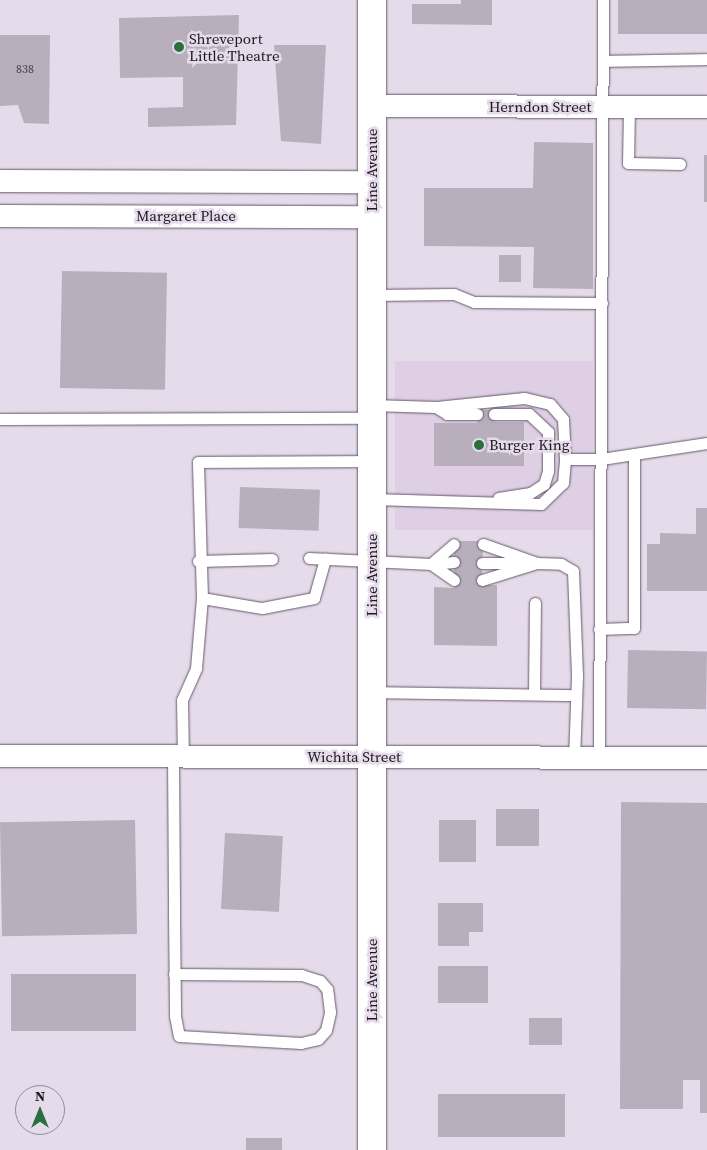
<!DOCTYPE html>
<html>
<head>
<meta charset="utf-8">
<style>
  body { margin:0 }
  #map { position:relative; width:707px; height:1150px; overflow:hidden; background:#e6dbea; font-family:"Source Serif 4",serif }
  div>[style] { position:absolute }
  .built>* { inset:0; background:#decfe5; transform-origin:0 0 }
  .building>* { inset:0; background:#b8aebc; transform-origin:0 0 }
  .roads { filter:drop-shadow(0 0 1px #635a67) drop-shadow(0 0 1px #635a67) }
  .service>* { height:11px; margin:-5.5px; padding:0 5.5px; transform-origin:5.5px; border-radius:5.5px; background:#fff }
  .minor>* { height:22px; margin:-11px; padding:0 11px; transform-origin:11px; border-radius:11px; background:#fff }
  .secondary>* { height:28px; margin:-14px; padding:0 14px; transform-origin:14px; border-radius:14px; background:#fff }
  .dots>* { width:14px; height:14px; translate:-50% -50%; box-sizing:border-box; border:2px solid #e6dbea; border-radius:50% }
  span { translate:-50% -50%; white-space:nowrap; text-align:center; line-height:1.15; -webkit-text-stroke:5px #e6dbea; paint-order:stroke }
  .number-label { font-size:12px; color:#443e46 }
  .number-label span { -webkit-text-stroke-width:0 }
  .poi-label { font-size:15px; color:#1d191e }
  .left { translate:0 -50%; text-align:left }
  .street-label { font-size:15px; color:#1d191e }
  .north { position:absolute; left:15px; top:1085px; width:50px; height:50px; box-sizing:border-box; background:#e6dbea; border:1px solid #968d98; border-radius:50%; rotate:0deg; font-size:14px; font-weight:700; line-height:20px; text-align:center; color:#1d191e }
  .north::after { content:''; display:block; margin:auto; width:18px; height:22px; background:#28703d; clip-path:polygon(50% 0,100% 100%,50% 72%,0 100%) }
</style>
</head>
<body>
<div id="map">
  <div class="built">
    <i style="left:395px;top:361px;width:198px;height:169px"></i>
  </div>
  <div class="building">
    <i style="clip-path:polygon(461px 0,492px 0,492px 25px,412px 24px,412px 4px,461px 4px)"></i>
    <i style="left:618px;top:0;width:89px;height:34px"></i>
    <i style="clip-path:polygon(239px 15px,236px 125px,148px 127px,148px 108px,183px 107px,183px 77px,120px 78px,119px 18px)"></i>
    <i style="clip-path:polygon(0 35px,50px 35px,49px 124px,24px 123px,18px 105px,0 106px)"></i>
    <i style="clip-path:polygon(274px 45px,326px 45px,321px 144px,281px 141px)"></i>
    <i style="clip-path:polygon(534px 142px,593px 143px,593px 289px,533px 288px,534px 247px,424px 246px,424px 188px,533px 188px)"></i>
    <i style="left:704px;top:155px;width:3px;height:47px"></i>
    <i style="left:499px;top:255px;width:22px;height:27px"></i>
    <i style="left:62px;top:271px;width:105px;height:117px;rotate:1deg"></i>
    <i style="clip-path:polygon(477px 410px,494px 410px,494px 422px,524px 422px,524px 466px,434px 466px,434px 423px,477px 423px)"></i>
    <i style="left:240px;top:487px;width:80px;height:41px;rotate:2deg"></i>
    <i style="clip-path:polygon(696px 508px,707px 508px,707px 591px,647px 591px,647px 544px,660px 544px,660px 533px,696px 534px)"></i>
    <i style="clip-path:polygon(454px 541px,483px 541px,482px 585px,497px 585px,497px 646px,434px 645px,434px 587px,454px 588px)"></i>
    <i style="left:628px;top:650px;width:79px;height:58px;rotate:1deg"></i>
    <i style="clip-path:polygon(621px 802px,707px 803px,707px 1113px,700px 1113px,700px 1080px,683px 1080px,683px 1109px,620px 1109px)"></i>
    <i style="left:496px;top:809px;width:43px;height:37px"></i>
    <i style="left:135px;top:820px;width:114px;height:135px;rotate:89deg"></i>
    <i style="left:439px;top:820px;width:37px;height:42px"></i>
    <i style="left:225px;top:833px;width:58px;height:76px;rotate:3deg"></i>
    <i style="clip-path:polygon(438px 903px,483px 903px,483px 932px,469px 932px,469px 946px,438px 946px)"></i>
    <i style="left:438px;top:966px;width:50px;height:37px"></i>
    <i style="left:11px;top:974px;width:125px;height:57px"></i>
    <i style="left:529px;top:1018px;width:33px;height:27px"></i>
    <i style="left:438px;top:1094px;width:127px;height:43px"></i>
    <i style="left:246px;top:1138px;width:36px;height:12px"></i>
  </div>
  <div class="roads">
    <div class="service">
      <i style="left:603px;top:61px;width:104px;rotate:-1.1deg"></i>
      <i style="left:629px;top:107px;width:56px;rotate:91deg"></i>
      <i style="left:628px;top:163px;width:52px;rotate:1.1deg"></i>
      <i style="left:372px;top:295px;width:82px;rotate:-0.7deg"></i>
      <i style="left:454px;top:294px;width:22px;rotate:22deg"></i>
      <i style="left:474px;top:302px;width:128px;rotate:0.4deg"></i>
      <i style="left:436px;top:407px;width:13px;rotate:32deg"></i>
      <i style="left:447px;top:414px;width:30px"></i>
      <i style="left:494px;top:414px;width:35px"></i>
      <i style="left:529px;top:414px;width:26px;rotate:43deg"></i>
      <i style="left:548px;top:432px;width:39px;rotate:90deg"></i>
      <i style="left:548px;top:471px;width:14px;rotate:107deg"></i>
      <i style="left:544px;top:484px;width:17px;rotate:147deg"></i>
      <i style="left:530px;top:493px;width:32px;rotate:171deg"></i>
      <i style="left:0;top:419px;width:372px;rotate:-0.2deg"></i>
      <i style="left:565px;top:459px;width:36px"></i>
      <i style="left:601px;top:459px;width:107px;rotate:-8.6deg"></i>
      <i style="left:372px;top:499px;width:169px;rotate:1.7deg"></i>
      <i style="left:541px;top:504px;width:30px;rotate:-44deg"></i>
      <i style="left:563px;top:483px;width:24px;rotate:-85deg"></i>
      <i style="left:565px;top:459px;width:40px;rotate:-92.9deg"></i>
      <i style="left:563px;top:419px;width:20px;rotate:-131deg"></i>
      <i style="left:550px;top:404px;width:27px;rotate:-167deg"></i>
      <i style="left:524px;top:398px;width:88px;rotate:174.2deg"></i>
      <i style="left:436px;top:407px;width:64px;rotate:-178.2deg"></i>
      <i style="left:483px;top:544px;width:57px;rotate:19.4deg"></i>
      <i style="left:309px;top:558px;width:122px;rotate:2.8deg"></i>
      <i style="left:431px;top:564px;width:28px;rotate:35deg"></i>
      <i style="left:198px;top:561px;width:74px;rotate:-1.5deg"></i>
      <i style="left:482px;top:563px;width:43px"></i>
      <i style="left:431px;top:564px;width:30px;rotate:-41deg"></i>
      <i style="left:431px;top:564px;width:23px;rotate:-5deg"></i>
      <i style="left:482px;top:580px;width:58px;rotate:-17.2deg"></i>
      <i style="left:537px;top:563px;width:24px;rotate:2deg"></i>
      <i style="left:561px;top:564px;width:14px;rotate:30deg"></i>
      <i style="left:573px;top:571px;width:106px;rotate:87.8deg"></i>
      <i style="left:577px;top:677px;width:81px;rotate:92.1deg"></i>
      <i style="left:202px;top:598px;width:61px;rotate:9.5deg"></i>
      <i style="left:262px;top:608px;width:53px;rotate:-10.9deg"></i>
      <i style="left:314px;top:598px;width:41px;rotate:-74.2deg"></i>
      <i style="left:599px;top:629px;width:35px;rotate:-2deg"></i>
      <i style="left:634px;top:628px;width:174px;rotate:-90deg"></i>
      <i style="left:372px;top:692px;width:202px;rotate:0.9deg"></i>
      <i style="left:534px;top:694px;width:91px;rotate:-89.4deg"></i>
      <i style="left:173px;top:757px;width:158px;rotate:89.6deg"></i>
      <i style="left:174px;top:915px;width:101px;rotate:89.4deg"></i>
      <i style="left:175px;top:1016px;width:20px;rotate:79deg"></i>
      <i style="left:179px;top:1036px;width:122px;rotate:3.3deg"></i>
      <i style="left:301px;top:1043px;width:17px;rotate:-13deg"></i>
      <i style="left:318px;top:1039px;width:12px;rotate:-48deg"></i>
      <i style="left:326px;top:1030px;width:18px;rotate:-77deg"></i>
      <i style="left:330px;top:1012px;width:23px;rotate:-97deg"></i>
      <i style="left:327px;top:989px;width:11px;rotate:-131deg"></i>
      <i style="left:320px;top:981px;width:19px;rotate:-162deg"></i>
      <i style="left:302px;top:975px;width:128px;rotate:-179.6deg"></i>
      <i style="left:183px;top:757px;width:57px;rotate:-91deg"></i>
      <i style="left:182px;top:700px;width:35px;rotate:-66deg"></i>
      <i style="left:196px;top:668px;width:70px;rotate:-85.1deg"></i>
      <i style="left:202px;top:598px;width:136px;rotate:-91.7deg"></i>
      <i style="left:198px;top:462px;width:174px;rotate:-0.3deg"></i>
      <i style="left:599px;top:758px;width:758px;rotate:-89.7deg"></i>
    </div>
    <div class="minor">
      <i style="left:372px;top:106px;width:335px;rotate:0.2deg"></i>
      <i style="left:0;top:181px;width:372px;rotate:0.2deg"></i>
      <i style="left:0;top:216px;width:372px;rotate:0.2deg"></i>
      <i style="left:0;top:756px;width:707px;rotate:0.16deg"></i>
    </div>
    <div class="secondary">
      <i style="left:372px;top:1150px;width:1150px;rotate:-90deg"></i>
    </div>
  </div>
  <div class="dots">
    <i style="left:179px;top:47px;background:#28703d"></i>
    <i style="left:479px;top:445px;background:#28703d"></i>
  </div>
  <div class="number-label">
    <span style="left:25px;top:70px">838</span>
  </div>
  <div class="poi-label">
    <span class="left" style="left:189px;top:47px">Shreveport<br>Little Theatre</span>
    <span class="left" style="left:489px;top:445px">Burger King</span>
  </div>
  <div class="street-label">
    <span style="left:540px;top:107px">Herndon Street</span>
    <span style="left:372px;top:170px;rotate:-90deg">Line Avenue</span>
    <span style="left:186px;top:216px">Margaret Place</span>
    <span style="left:372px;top:575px;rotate:-90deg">Line Avenue</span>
    <span style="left:354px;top:757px">Wichita Street</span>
    <span style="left:372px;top:980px;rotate:-90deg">Line Avenue</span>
  </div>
  <div class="north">N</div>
</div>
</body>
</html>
